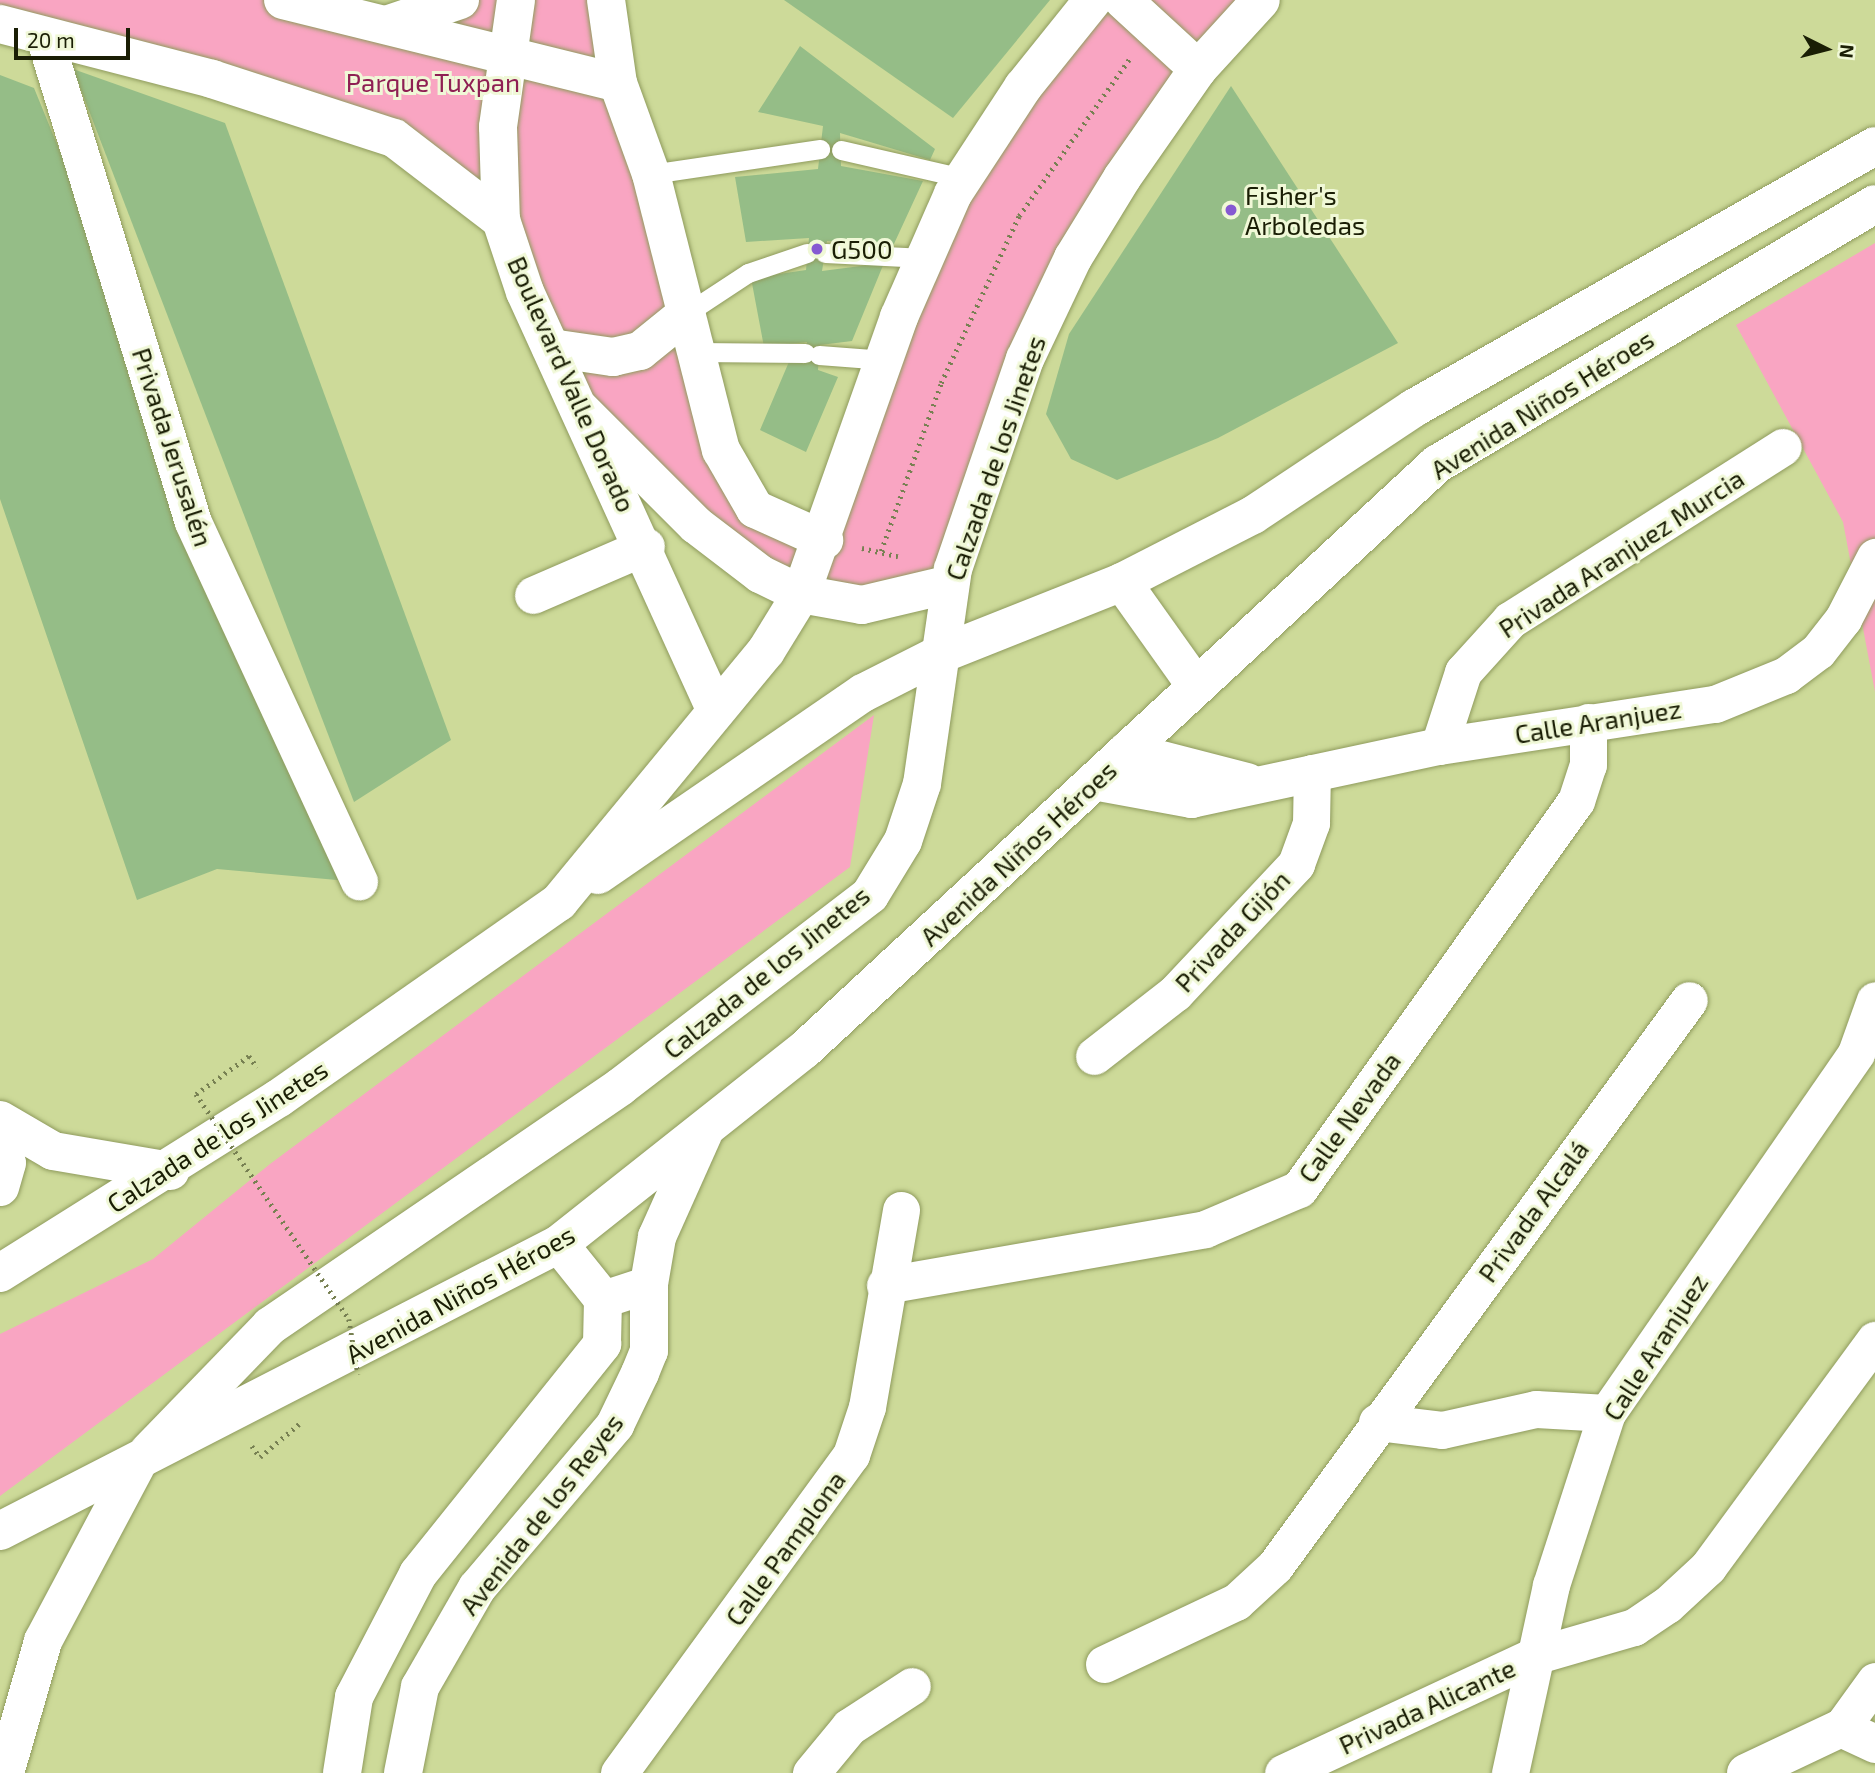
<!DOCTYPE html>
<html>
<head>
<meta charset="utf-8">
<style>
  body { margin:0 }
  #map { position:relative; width:1875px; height:1773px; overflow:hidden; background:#cdda99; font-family:"Exo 2",sans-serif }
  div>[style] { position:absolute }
  .green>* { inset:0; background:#f9a5c2 }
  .building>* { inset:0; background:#95bd87 }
  .path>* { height:4.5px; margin-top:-2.25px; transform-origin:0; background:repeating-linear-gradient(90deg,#778052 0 2px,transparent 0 7px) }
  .roads { filter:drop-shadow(0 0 2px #8f9b5d) drop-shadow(0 0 2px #8f9b5d) }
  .lane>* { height:19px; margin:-9.5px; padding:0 9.5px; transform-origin:9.5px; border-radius:9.5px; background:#fff }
  .street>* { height:37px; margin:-18.5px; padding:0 18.5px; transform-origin:18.5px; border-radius:18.5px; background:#fff }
  .secondary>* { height:38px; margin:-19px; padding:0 19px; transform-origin:19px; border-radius:19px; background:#fff }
  .primary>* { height:38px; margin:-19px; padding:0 19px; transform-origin:19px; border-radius:19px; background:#fff }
  .path-bridge>* { height:4.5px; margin-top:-2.25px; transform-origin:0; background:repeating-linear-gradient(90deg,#778052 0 2px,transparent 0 7px) }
  .dots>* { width:19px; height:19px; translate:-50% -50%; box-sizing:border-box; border:4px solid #f0f8d7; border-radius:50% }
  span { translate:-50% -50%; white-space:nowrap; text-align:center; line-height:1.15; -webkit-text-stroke:6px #f0f8d7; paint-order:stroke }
  .park-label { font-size:26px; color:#8f1f53 }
  .poi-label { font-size:26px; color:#1a1e05 }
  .left { translate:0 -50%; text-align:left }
  .street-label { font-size:26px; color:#1a1e05 }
  .north { position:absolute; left:1791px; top:14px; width:70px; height:70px; -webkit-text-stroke:5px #f0f8d7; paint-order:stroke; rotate:96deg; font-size:19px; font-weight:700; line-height:28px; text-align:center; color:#1a1e05 }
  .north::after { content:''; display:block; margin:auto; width:24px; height:32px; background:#1a1e05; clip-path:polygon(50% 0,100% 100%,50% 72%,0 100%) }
  .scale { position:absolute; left:14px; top:28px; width:116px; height:32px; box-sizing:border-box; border:4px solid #1a1e05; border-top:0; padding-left:9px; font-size:21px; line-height:24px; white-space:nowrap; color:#1a1e05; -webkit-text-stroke:5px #f0f8d7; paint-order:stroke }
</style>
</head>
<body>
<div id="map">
  <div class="green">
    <i style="clip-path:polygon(0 0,267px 0,389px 27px,465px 0,514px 0,499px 215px,413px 148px,0 22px)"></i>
    <i style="clip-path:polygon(521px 0,604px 0,682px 313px,637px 348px,555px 344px,507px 221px)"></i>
    <i style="clip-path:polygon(1100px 0,1256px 0,1117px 171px,946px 580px,906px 592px,806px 588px,949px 207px)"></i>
    <i style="clip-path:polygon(1875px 243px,1875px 692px,1843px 522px,1736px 325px)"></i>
    <i style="clip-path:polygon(687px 318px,718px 450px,819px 539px,797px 588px,696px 522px,556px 351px,586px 358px)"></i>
    <i style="clip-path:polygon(874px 715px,850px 867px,0 1496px,0 1334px,153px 1259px,270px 1164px)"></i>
  </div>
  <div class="building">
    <i style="clip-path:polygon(784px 0,1050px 0,953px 118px)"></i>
    <i style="clip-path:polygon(800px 46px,935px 149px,930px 160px,840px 133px,841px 166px,923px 181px,893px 246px,827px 241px,822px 271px,884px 263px,852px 341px,820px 345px,818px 370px,838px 377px,806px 452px,760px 430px,791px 357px,804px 364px,807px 342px,764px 347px,751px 278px,806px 270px,809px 238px,746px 242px,735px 177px,818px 169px,823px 126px,758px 112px)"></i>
    <i style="clip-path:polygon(73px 69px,225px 123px,451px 740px,354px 802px)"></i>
    <i style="clip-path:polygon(0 75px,34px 88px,359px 882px,217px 869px,137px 900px,0 499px)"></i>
    <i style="clip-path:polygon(1231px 86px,1398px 343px,1218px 438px,1117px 480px,1071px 459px,1046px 414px,1069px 334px)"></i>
  </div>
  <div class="path">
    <i style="left:862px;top:548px;width:37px;rotate:13deg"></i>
    <i style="left:881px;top:551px;width:178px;rotate:-70.3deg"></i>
    <i style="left:941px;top:383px;width:184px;rotate:-65deg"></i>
    <i style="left:1019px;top:216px;width:193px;rotate:-54.9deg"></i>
    <i style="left:196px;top:1094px;width:65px;rotate:-35.6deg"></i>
    <i style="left:249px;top:1056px;width:14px;rotate:54deg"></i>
    <i style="left:252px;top:1446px;width:14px;rotate:54deg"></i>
    <i style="left:260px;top:1457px;width:51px;rotate:-40.2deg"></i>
  </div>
  <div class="roads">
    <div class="lane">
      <i style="left:841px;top:150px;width:125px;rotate:12.9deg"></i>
      <i style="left:651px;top:174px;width:171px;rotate:-8.4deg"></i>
      <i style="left:825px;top:253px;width:100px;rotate:2.9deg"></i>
      <i style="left:687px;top:313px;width:73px;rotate:-33.3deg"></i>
      <i style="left:748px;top:273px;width:62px;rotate:-18.7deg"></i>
      <i style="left:696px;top:352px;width:109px;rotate:0.5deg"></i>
      <i style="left:819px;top:355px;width:66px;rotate:4.3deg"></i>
    </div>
    <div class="street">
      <i style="left:44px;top:36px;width:508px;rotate:72.96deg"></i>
      <i style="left:193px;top:522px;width:396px;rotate:65.2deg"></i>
      <i style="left:533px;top:595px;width:123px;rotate:-23.4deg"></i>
      <i style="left:1439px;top:746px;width:78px;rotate:-72deg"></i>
      <i style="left:1463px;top:672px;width:70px;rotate:-47.9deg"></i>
      <i style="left:1510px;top:620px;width:323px;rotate:-32.4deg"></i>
      <i style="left:1126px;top:750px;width:125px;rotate:14.4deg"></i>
      <i style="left:1093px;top:781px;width:100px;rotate:10.4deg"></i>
      <i style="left:1191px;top:799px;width:254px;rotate:-12.1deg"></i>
      <i style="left:1439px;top:746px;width:279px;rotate:-8.7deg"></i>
      <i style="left:1715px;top:704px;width:77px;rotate:-22.2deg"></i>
      <i style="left:1786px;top:675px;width:40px;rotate:-37deg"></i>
      <i style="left:1818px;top:651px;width:41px;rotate:-52deg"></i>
      <i style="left:1843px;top:619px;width:70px;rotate:-62.7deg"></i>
      <i style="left:1094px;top:1056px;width:103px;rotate:-37.9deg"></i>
      <i style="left:1175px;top:993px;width:177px;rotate:-46.8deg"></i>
      <i style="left:1296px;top:864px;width:44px;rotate:-69.9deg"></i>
      <i style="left:1311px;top:823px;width:50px;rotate:-88.9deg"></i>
      <i style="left:885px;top:1285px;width:325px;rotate:-9.9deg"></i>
      <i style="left:1205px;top:1229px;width:102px;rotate:-23.1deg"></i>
      <i style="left:1299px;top:1189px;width:477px;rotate:-54.5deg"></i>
      <i style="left:1576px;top:801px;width:38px;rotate:-72deg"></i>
      <i style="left:1588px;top:765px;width:43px;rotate:-90deg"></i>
      <i style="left:603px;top:1299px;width:48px;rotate:-18.1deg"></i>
      <i style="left:1377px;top:1422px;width:65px;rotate:7deg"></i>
      <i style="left:1442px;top:1430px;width:96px;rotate:-12.6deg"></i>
      <i style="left:1536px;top:1409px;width:71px;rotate:3.2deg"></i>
      <i style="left:1104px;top:1664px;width:146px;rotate:-25.2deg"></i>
      <i style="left:1236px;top:1602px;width:53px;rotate:-42.7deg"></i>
      <i style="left:1275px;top:1566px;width:701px;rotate:-53.82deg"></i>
      <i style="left:1841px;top:1728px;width:58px;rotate:-54.1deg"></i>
      <i style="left:619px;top:1773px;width:394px;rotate:-53.9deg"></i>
      <i style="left:851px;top:1455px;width:51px;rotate:-71.6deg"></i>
      <i style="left:867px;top:1407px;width:200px;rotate:-80.2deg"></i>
      <i style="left:811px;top:1773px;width:60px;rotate:-50.4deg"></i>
      <i style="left:849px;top:1727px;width:75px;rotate:-33.1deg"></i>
      <i style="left:1283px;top:1773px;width:277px;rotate:-25deg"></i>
      <i style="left:1534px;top:1656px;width:104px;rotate:-16.2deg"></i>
      <i style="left:1634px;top:1627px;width:40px;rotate:-34deg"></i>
      <i style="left:1667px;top:1605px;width:56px;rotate:-42.8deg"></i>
      <i style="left:1708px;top:1567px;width:282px;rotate:-53.7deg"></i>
      <i style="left:1510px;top:1773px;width:192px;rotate:-77.7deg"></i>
      <i style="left:1551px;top:1585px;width:181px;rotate:-72deg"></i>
      <i style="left:1607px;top:1413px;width:438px;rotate:-55.3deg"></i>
      <i style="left:1856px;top:1053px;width:56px;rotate:-70.3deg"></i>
    </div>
    <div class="secondary">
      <i style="left:283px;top:0;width:345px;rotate:13.9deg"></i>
      <i style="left:516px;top:0;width:128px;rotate:98.1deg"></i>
      <i style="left:498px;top:127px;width:93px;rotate:88.2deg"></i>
      <i style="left:501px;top:220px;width:76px;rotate:71.6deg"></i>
      <i style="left:525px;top:292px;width:460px;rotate:65.5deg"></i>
      <i style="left:606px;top:0;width:84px;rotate:81.8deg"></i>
      <i style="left:618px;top:83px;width:97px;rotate:70.1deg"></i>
      <i style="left:651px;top:174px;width:285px;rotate:75.8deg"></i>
      <i style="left:721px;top:450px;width:68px;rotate:60deg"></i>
      <i style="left:755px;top:509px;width:76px;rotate:24.2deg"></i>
      <i style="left:0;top:24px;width:219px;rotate:14.5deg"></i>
      <i style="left:212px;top:79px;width:191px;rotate:18deg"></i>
      <i style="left:394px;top:138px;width:135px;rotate:37.5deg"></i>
      <i style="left:389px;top:24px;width:75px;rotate:-18.7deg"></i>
      <i style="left:551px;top:348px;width:63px;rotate:8.3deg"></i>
      <i style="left:613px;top:357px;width:28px;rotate:-13deg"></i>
      <i style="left:640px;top:351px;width:60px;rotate:-39deg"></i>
      <i style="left:1122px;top:582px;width:128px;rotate:54.6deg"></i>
      <i style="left:598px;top:875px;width:321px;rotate:-34.5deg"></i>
      <i style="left:863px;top:693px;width:82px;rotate:-26.9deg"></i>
      <i style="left:936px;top:656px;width:200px;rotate:-21.7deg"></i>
      <i style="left:1122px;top:582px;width:147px;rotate:-27.1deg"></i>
      <i style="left:1253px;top:515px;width:193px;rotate:-33.6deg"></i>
      <i style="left:1414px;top:408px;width:530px;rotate:-29.61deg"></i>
      <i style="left:0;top:1120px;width:61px;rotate:30.3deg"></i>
      <i style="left:53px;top:1151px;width:119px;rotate:9.7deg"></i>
      <i style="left:0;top:1142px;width:22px;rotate:72deg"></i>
      <i style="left:7px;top:1163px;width:25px;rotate:106deg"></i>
      <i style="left:0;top:1273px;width:329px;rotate:-32.1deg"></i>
      <i style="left:279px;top:1098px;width:342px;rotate:-35deg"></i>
      <i style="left:559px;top:902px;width:325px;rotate:-50.5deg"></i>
      <i style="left:766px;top:651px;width:67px;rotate:-58.4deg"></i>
      <i style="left:801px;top:594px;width:294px;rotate:-70.5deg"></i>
      <i style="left:899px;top:317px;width:134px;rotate:-66.3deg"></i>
      <i style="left:953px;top:194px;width:128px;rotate:-56.8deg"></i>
      <i style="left:1023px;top:87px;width:112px;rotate:-51.2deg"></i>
      <i style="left:149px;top:1451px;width:174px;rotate:-45.9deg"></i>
      <i style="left:270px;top:1326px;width:424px;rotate:-34.3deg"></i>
      <i style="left:620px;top:1087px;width:315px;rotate:-37.5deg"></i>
      <i style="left:870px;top:895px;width:63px;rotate:-58.6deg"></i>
      <i style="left:903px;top:841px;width:60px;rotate:-71.6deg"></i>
      <i style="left:922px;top:784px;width:217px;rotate:-81.8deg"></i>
      <i style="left:953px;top:569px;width:222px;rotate:-71.1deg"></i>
      <i style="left:1025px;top:359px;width:112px;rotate:-64.6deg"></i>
      <i style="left:1073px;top:258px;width:94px;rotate:-58.5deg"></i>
      <i style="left:1122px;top:178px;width:133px;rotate:-55.1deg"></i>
      <i style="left:1198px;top:69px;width:93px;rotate:-47.6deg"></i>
      <i style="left:0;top:1531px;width:628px;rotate:-27.18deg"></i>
      <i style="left:559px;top:1244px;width:313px;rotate:-38.4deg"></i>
      <i style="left:804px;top:1050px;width:863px;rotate:-42.79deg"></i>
      <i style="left:1437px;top:464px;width:509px;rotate:-30.69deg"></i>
      <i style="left:342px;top:1773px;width:77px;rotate:-81deg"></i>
      <i style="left:354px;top:1697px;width:139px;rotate:-62.5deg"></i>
      <i style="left:418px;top:1574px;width:295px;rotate:-51.3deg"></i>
      <i style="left:602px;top:1344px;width:45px;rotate:-88.7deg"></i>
      <i style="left:603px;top:1299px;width:70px;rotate:-128.7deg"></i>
      <i style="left:403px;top:1773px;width:88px;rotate:-78.8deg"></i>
      <i style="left:420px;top:1687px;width:114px;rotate:-60.1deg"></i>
      <i style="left:477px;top:1588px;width:214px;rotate:-49.7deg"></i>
      <i style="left:615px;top:1425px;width:58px;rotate:-64.3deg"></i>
      <i style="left:640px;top:1373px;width:24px;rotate:-68deg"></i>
      <i style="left:649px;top:1351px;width:67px;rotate:-90deg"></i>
      <i style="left:649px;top:1284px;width:48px;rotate:-80.3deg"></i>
      <i style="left:657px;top:1237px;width:113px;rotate:-65.9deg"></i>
      <i style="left:1746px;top:1773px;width:105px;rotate:-25.3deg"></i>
      <i style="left:1841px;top:1728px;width:38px;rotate:25deg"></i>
    </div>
    <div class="primary">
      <i style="left:1123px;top:0;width:102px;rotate:42.6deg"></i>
      <i style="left:580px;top:409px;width:164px;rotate:45deg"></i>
      <i style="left:696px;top:525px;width:81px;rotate:37.4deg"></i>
      <i style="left:760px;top:574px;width:46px;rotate:26deg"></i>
      <i style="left:801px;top:594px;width:62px;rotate:10.2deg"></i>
      <i style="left:862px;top:605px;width:90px;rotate:-13.4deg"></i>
      <i style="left:5px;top:1773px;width:137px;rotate:-73.9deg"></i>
      <i style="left:43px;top:1641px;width:198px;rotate:-62deg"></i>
    </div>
  </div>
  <div class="path-bridge">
    <i style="left:196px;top:1094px;width:272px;rotate:55.8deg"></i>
    <i style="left:349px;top:1319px;width:56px;rotate:80.7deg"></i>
  </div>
  <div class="dots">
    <i style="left:1231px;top:210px;background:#8659d2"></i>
    <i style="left:817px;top:249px;background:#8659d2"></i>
  </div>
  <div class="park-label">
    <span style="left:433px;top:82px">Parque Tuxpan</span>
  </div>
  <div class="poi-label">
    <span class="left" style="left:1245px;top:210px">Fisher's<br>Arboledas</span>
    <span class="left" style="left:831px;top:249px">G500</span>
  </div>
  <div class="street-label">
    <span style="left:572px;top:384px;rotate:66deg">Boulevard Valle Dorado</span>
    <span style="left:1542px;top:404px;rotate:-32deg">Avenida Niños Héroes</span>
    <span style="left:173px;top:447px;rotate:72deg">Privada Jerusalén</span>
    <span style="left:995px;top:458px;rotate:-71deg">Calzada de los Jinetes</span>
    <span style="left:1621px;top:553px;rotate:-33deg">Privada Aranjuez Murcia</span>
    <span style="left:1598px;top:721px;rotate:-9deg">Calle Aranjuez</span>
    <span style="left:1018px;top:853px;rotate:-43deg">Avenida Niños Héroes</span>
    <span style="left:1232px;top:931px;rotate:-47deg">Privada Gijón</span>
    <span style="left:766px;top:972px;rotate:-39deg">Calzada de los Jinetes</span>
    <span style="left:1349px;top:1117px;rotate:-54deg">Calle Nevada</span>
    <span style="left:217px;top:1136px;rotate:-33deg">Calzada de los Jinetes</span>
    <span style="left:1533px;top:1211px;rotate:-54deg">Privada Alcalá</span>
    <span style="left:460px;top:1294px;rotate:-29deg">Avenida Niños Héroes</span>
    <span style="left:1655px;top:1347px;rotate:-57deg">Calle Aranjuez</span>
    <span style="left:541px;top:1514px;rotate:-52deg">Avenida de los Reyes</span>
    <span style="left:785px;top:1548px;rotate:-54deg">Calle Pamplona</span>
    <span style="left:1427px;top:1706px;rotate:-25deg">Privada Alicante</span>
  </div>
  <div class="north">N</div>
  <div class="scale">20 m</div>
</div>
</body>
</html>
